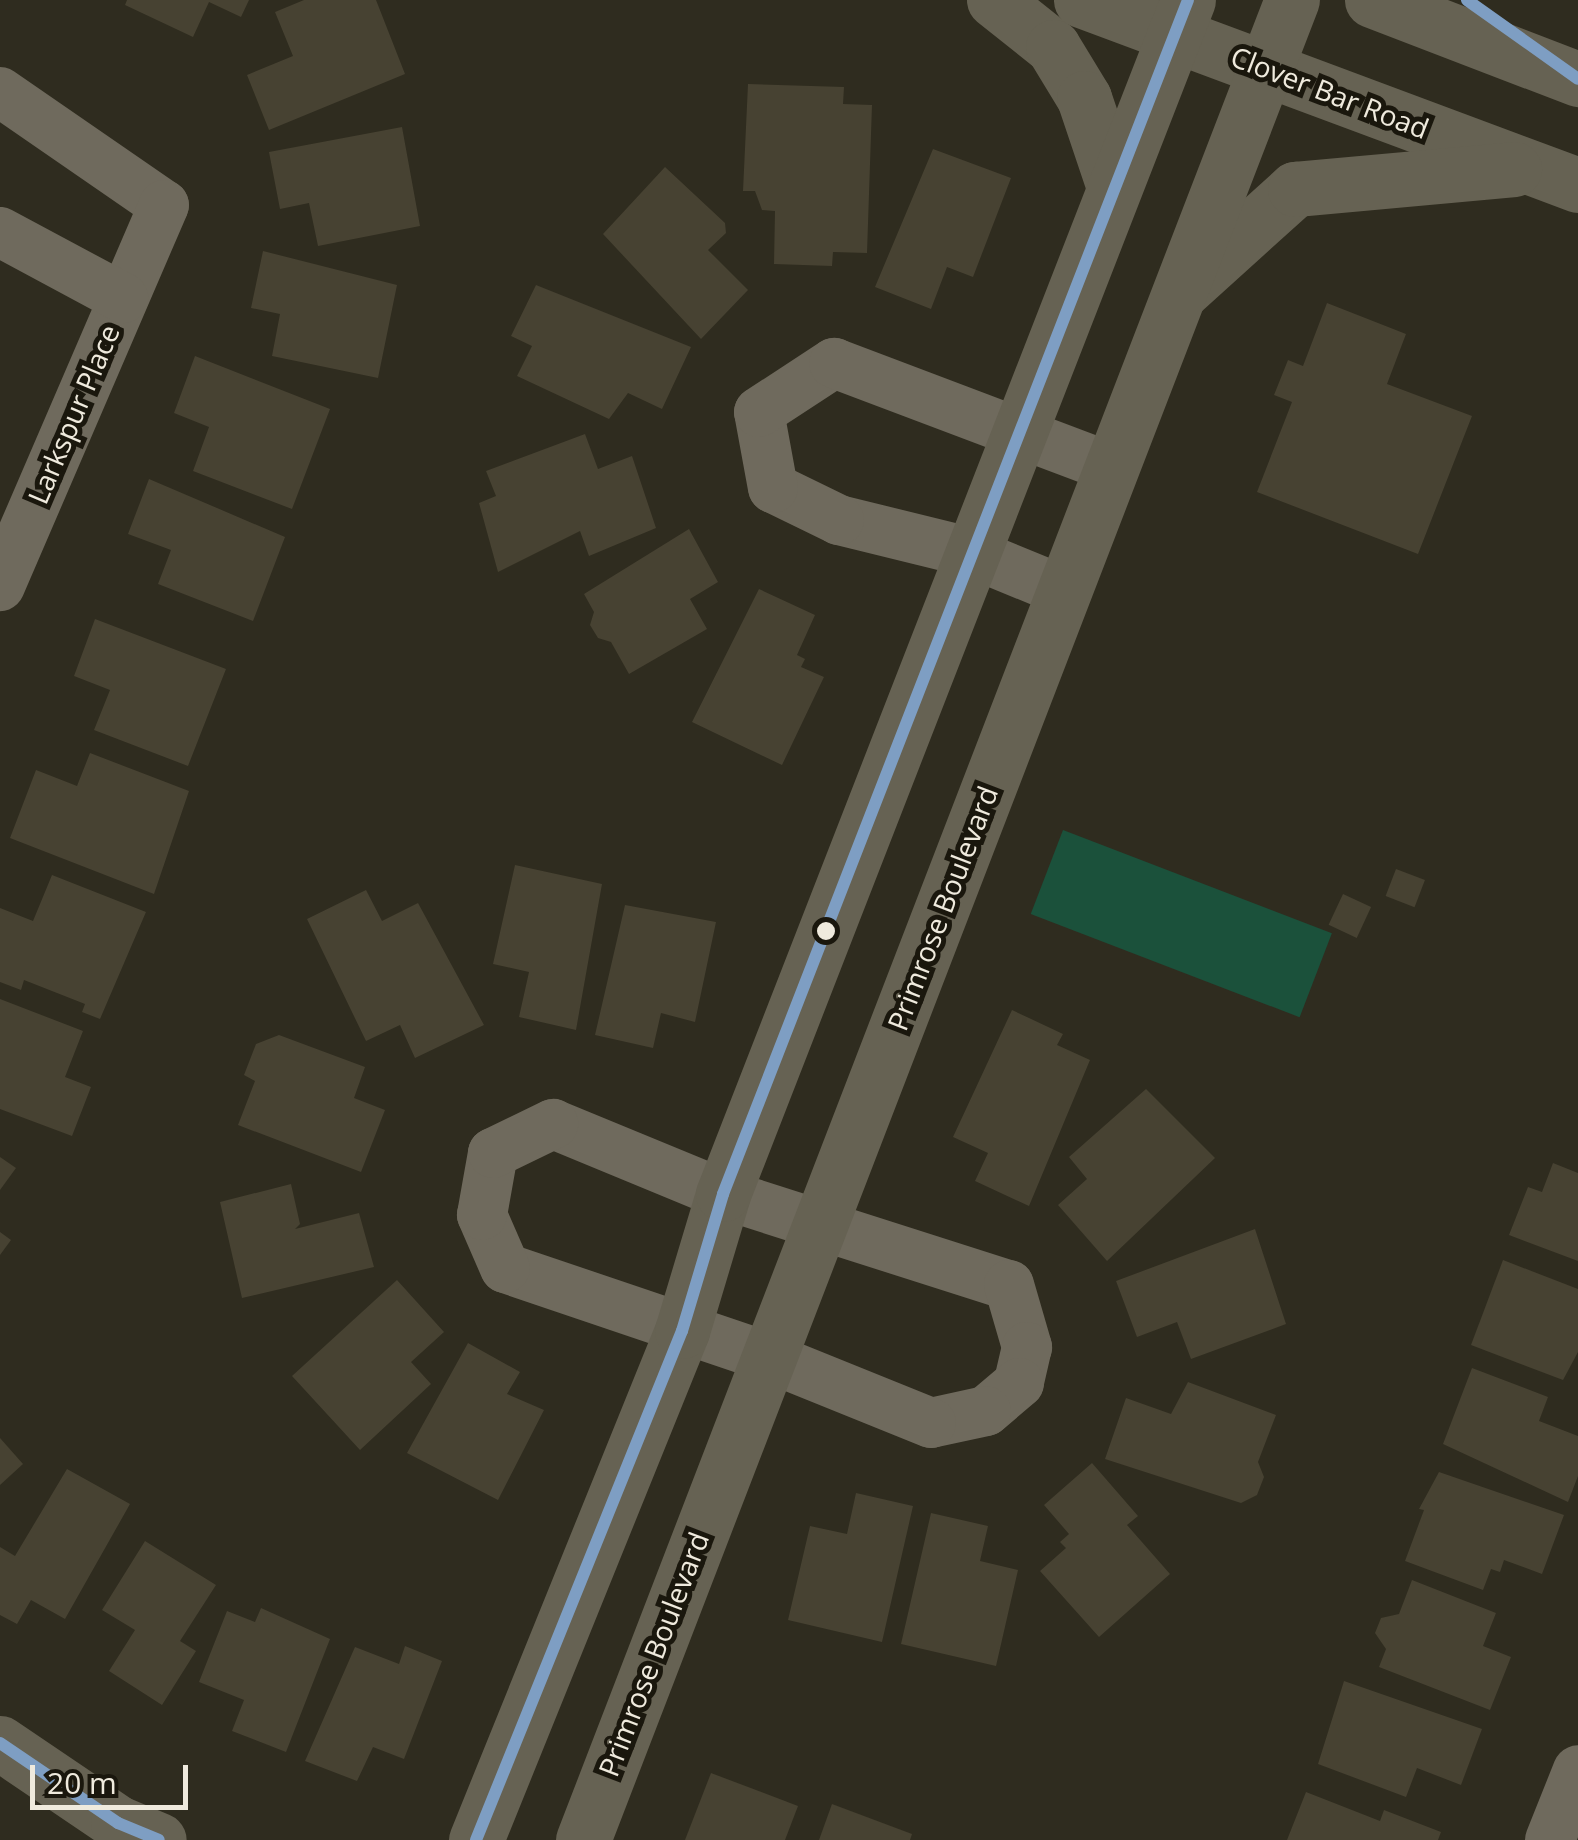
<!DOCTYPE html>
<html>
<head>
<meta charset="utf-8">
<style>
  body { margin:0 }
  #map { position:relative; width:1578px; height:1840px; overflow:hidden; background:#2f2c1f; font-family:"Open Sans",sans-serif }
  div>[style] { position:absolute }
  .green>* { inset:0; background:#1b513b; transform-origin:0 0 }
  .building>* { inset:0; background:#474232; transform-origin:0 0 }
  .street>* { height:50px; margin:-25px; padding:0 25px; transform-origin:25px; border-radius:25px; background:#6f6a5d }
  .secondary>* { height:55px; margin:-27.5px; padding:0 27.5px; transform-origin:27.5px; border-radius:27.5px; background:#666253 }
  .bus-1>* { height:12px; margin:-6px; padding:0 6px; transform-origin:6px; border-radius:6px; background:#7e9ec3 }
  .dots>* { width:28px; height:28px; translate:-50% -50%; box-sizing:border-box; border:5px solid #1a170d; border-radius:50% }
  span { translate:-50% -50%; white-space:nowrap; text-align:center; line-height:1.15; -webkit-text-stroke:10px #1a170d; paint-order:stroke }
  .street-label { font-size:28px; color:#efeadd }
  .scale { position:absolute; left:30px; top:1765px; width:158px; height:45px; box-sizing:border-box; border:5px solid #efeadd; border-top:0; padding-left:12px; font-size:30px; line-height:35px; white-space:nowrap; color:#efeadd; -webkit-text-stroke:8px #1a170d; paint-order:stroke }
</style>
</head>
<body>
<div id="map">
  <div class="green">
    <i style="left:1063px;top:830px;width:288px;height:90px;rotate:21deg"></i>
  </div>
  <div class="building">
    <i style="clip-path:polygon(127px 0,249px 0,241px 17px,209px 2px,193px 37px,125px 5px)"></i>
    <i style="clip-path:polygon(304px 0,376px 0,405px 74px,269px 130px,247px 75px,293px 56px,275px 12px)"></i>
    <i style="clip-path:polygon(748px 84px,844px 87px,843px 104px,872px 105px,867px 253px,833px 252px,832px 266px,774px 264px,775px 211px,762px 210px,755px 191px,743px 191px)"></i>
    <i style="clip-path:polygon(402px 127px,420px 226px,318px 246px,309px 203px,280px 209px,269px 152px)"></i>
    <i style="clip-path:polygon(933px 149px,1011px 178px,973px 277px,947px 267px,931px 309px,875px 287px)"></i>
    <i style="clip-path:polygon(665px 167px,725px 223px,726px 233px,708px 250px,748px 290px,701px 339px,603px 234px)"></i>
    <i style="clip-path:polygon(263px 251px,397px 285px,378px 378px,272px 356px,280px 314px,251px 308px)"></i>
    <i style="clip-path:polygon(536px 285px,691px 347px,662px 409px,628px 393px,609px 419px,517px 376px,532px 346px,511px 336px)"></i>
    <i style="clip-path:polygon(1327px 303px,1406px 334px,1387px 384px,1472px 416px,1418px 554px,1257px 492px,1292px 402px,1274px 395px,1288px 360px,1303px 366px)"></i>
    <i style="clip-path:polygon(195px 356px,330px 409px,292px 509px,193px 471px,209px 427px,174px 413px)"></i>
    <i style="clip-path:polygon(585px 434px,598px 469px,632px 456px,656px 528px,589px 556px,580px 531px,498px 572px,479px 503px,496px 496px,486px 471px)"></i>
    <i style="clip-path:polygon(149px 479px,285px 537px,253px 621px,158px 584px,171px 550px,128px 534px)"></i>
    <i style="clip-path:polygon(689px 529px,718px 582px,690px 599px,707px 629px,629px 674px,611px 642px,598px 638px,590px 625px,594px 612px,584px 594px)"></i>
    <i style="clip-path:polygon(759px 589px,815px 615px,797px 655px,805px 659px,801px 667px,824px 677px,782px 765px,692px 722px)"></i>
    <i style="clip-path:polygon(95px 619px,226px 669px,188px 766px,94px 730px,110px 690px,74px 676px)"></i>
    <i style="clip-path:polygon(90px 753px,189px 791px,154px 894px,10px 838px,36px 770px,77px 786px)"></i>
    <i style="clip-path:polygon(515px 865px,602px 884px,576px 1030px,519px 1017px,529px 972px,493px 964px)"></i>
    <i style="left:1396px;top:869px;width:31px;height:29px;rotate:21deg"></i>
    <i style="clip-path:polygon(52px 875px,146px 912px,100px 1019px,82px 1012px,85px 1004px,24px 980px,21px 990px,0 982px,0 908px,33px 921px)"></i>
    <i style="clip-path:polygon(366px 890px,382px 921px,418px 903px,484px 1025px,415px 1058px,400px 1025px,366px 1041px,307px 919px)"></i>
    <i style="left:1343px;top:894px;width:31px;height:34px;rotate:25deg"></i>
    <i style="clip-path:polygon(625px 905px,716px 922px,695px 1022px,661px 1013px,653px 1048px,595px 1035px)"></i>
    <i style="clip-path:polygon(0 999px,83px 1031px,65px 1077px,91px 1087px,72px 1136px,0 1109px)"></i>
    <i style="clip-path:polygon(1012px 1010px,1063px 1034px,1057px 1045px,1090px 1060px,1029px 1206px,975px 1181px,988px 1153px,953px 1137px)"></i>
    <i style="clip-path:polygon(279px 1035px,365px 1067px,354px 1098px,385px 1110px,361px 1172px,238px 1125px,255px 1081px,244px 1075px,256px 1044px)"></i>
    <i style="clip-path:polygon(1146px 1089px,1215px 1158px,1107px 1261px,1058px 1205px,1087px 1179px,1069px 1157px)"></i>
    <i style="clip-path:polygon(0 1157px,16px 1168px,0 1190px)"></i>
    <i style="clip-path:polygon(1553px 1163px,1578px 1173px,1578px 1261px,1509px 1235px,1528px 1187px,1542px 1192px)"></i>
    <i style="clip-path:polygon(291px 1184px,300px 1224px,295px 1229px,359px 1213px,374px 1267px,242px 1298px,220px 1202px)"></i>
    <i style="clip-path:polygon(1255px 1229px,1286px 1324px,1191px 1359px,1177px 1322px,1137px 1337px,1116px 1281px)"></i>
    <i style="clip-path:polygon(0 1232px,11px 1240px,0 1255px)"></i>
    <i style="clip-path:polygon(1503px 1260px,1578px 1289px,1578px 1352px,1563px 1380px,1471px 1345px)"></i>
    <i style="clip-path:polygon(397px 1280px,444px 1332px,411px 1362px,431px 1384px,360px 1450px,292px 1376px)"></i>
    <i style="clip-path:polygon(468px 1343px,520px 1372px,507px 1394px,544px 1410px,498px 1500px,407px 1453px)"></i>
    <i style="clip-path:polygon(1472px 1368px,1548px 1397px,1539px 1421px,1578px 1436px,1578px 1476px,1568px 1502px,1443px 1444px)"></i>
    <i style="clip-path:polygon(1188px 1382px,1276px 1415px,1258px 1462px,1264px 1477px,1257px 1495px,1241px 1503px,1105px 1459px,1126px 1398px,1171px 1414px)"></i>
    <i style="clip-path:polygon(0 1438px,23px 1464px,0 1485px)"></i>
    <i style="clip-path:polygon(1092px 1463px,1138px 1516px,1127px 1525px,1170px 1574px,1099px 1637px,1040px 1571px,1066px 1548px,1060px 1542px,1069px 1534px,1044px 1505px)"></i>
    <i style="clip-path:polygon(67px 1469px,130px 1504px,65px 1619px,31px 1600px,17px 1624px,0 1615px,0 1547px,15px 1556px)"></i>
    <i style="clip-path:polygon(1439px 1472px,1564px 1515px,1542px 1574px,1504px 1560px,1500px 1572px,1491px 1569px,1483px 1590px,1405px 1561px,1424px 1510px,1419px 1509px)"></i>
    <i style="clip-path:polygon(856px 1493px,913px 1506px,882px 1642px,788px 1620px,810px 1526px,847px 1534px)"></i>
    <i style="clip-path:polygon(931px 1513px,988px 1526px,980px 1561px,1018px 1570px,996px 1666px,901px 1644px)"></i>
    <i style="clip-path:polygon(145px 1541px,216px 1585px,180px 1641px,196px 1651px,162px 1705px,109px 1671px,135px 1630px,102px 1610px)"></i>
    <i style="clip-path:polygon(1412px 1580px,1496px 1613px,1483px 1646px,1511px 1657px,1490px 1710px,1379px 1667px,1386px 1649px,1375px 1633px,1381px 1618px,1399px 1614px)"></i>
    <i style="clip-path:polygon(261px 1608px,330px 1639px,286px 1752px,232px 1731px,244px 1700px,199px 1682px,227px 1611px,255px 1622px)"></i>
    <i style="clip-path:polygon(405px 1646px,442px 1661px,404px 1759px,373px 1747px,357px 1781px,305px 1761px,355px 1647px,399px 1664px)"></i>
    <i style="clip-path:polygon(1344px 1681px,1482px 1729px,1461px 1785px,1417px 1768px,1406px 1797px,1318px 1764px)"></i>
    <i style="clip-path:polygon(711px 1773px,798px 1806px,785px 1840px,685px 1840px)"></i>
    <i style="clip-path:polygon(1306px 1792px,1380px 1821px,1384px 1810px,1441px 1832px,1438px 1840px,1287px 1840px)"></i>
    <i style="clip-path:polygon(832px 1804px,912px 1834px,910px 1840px,819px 1840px)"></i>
  </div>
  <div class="street">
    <i style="left:0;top:92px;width:199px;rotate:34.6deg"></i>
    <i style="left:164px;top:205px;width:415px;rotate:113.3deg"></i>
    <i style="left:0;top:232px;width:140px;rotate:28.2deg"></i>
    <i style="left:1064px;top:591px;width:103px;rotate:-157.7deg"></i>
    <i style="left:969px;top:552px;width:134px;rotate:-166.2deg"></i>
    <i style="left:839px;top:520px;width:73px;rotate:-154.1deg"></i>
    <i style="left:773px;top:488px;width:77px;rotate:-100.4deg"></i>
    <i style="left:759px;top:412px;width:90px;rotate:-33.2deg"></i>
    <i style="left:834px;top:363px;width:292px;rotate:20.7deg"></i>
    <i style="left:553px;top:1124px;width:184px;rotate:22.4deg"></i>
    <i style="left:723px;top:1194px;width:300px;rotate:17.7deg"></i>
    <i style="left:1009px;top:1285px;width:65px;rotate:73.8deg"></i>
    <i style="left:1027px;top:1347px;width:37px;rotate:103deg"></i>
    <i style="left:1019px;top:1383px;width:43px;rotate:139.7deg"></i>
    <i style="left:986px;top:1411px;width:56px;rotate:167.7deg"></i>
    <i style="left:931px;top:1423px;width:179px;rotate:-158deg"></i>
    <i style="left:765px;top:1356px;width:274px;rotate:-161.3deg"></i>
    <i style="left:505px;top:1268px;width:58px;rotate:-113.5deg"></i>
    <i style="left:482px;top:1215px;width:63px;rotate:-79.9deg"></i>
    <i style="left:493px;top:1153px;width:67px;rotate:-25.8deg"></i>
    <i style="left:1550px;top:1840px;width:75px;rotate:-68.2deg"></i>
  </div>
  <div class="secondary">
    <i style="left:994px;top:0;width:75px;rotate:38.5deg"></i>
    <i style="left:1053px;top:47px;width:60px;rotate:58.7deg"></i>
    <i style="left:1084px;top:98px;width:91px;rotate:71.4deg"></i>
    <i style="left:1081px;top:0;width:530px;rotate:20.42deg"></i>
    <i style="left:1372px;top:0;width:221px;rotate:21deg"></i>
    <i style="left:1181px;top:292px;width:154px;rotate:-42.1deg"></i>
    <i style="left:1295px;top:189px;width:220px;rotate:-5.2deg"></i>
    <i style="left:0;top:1743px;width:143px;rotate:34.1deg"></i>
    <i style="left:118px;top:1823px;width:44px;rotate:22.5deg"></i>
    <i style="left:476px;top:1840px;width:549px;rotate:-67.97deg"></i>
    <i style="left:682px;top:1331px;width:143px;rotate:-73.3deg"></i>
    <i style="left:723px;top:1194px;width:1281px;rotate:-68.72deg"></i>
    <i style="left:583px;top:1840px;width:1972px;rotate:-68.93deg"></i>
  </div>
  <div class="bus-1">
    <i style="left:1467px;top:0;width:136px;rotate:35.4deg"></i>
    <i style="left:0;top:1743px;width:143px;rotate:34.1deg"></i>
    <i style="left:118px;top:1823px;width:44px;rotate:22.5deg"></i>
    <i style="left:476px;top:1840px;width:549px;rotate:-67.97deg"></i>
    <i style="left:682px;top:1331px;width:143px;rotate:-73.3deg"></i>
    <i style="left:723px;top:1194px;width:1281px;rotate:-68.72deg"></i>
  </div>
  <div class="dots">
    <i style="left:826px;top:931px;background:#efeadd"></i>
  </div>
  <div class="street-label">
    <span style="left:1330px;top:92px;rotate:21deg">Clover Bar Road</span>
    <span style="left:73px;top:414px;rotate:-67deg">Larkspur Place</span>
    <span style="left:942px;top:908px;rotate:-69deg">Primrose Boulevard</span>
    <span style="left:653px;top:1654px;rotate:-69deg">Primrose Boulevard</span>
  </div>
  <div class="scale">20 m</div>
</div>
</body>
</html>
